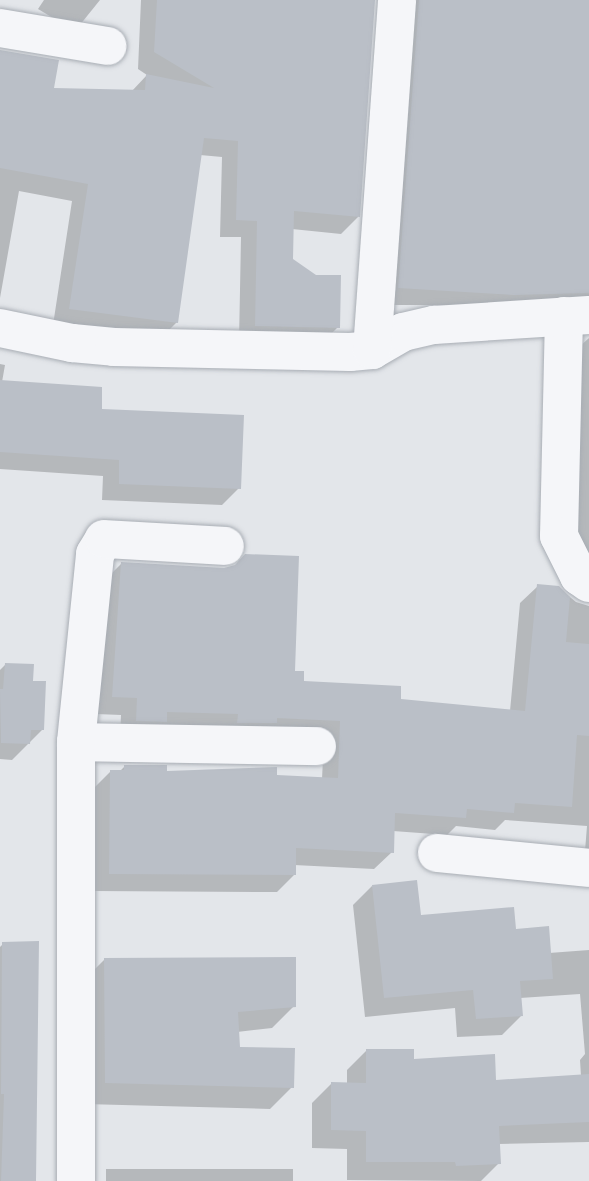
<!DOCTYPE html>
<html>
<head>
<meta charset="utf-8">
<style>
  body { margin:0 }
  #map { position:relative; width:589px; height:1181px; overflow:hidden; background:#e3e6ea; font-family:Rubik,sans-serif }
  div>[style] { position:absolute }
  .shadow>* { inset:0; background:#0003; transform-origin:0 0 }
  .building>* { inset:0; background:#babfc7 }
  .roads { filter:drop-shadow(0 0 2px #a8adb4) drop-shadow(0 0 2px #a8adb4) }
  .minor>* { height:38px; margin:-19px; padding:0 19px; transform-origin:19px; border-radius:19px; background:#f5f6f9 }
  span { translate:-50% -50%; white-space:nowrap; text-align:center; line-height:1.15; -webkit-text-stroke:7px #f2f5f8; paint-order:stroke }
</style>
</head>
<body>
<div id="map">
  <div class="shadow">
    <i style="clip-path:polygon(44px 0,100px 0,75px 31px,38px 9px)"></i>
    <i style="clip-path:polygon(141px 0,373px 0,358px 217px,341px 234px,292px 229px,291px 260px,338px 327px,321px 344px,239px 342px,241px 237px,220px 237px,222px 157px,200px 155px,177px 322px,160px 339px,53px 325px,72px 201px,19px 191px,0 298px,0 52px,52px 89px,131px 92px,147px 75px,138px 69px)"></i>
    <i style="left:390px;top:0;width:199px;height:305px"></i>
    <i style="clip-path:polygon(589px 338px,589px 589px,579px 579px,569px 356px)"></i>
    <i style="clip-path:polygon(0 364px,5px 365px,2px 382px,100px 411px,239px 488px,222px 505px,102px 500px,103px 476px,0 469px)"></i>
    <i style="clip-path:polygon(121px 564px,294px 672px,302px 683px,399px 701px,510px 711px,520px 603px,538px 586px,559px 588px,576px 602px,589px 606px,589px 864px,584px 863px,587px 826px,505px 820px,495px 830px,456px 826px,447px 835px,393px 831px,392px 852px,374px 869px,294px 865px,294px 875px,277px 892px,92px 891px,93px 789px,110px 772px,119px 772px,125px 766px,165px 773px,322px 779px,324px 738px,120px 738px,121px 715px,96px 714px,104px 581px)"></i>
    <i style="clip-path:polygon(5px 665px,31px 682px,42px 730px,12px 760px,0 759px,0 670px)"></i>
    <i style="clip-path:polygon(372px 886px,419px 917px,515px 931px,549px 953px,589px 950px,589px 1142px,498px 1144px,499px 1163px,481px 1181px,347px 1180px,347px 1149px,312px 1148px,312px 1103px,331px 1084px,347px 1084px,347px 1070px,366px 1051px,494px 1082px,581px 1076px,580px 1060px,585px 1054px,580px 994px,520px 998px,521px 1016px,502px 1035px,457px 1037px,455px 1008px,365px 1017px,353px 905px)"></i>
    <i style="clip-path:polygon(3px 944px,34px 1181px,0 1181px,0 947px)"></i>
    <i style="clip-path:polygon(105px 959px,294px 1006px,272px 1028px,237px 1032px,238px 1049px,292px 1087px,270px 1109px,84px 1104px,83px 981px)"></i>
    <i style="left:106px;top:1169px;width:187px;height:18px"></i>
  </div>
  <div class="building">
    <i style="clip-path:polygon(157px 0,375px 0,360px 217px,294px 211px,293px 259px,316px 275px,341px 275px,340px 328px,255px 326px,257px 221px,236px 220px,238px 141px,204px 138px,178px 323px,69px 309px,88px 184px,0 168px,0 50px,59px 60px,54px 88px,145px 90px,146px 74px,214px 88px,154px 52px)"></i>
    <i style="clip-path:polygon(419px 0,589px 0,589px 293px,514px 295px,398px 288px)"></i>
    <i style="clip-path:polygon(0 380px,102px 387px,102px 409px,244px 415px,241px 489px,119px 484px,119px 460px,0 452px)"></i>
    <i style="clip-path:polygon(245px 554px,299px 556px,295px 671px,304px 671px,304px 681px,401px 686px,401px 699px,525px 711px,537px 584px,559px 586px,570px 597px,566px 642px,589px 644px,589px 736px,577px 735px,572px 807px,515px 803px,514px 813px,467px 809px,466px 818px,395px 813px,394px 853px,296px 848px,296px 875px,109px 874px,110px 770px,124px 770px,124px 765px,167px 765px,167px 771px,277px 767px,277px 775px,338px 778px,340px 721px,277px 718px,277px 723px,237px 723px,238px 714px,167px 712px,167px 722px,136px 721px,137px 698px,112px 697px,121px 562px,224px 568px,235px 565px)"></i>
    <i style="clip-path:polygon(5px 663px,34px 664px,33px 681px,46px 681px,44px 730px,31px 730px,30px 744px,1px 743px,0 689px,3px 689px)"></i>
    <i style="clip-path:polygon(417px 880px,421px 915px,514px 907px,516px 929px,549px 926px,553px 979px,520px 981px,523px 1016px,476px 1019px,473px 990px,384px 998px,372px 885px)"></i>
    <i style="clip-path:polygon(39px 941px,36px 1181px,1px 1181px,4px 1094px,1px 1094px,2px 942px)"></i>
    <i style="clip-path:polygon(296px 957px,296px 1007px,238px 1012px,240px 1047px,295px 1048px,294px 1088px,105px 1083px,104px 958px)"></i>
    <i style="clip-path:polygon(366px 1049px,414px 1049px,414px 1059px,495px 1054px,496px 1080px,589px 1074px,589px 1122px,499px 1126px,501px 1164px,456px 1166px,455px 1162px,366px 1162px,366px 1131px,331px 1130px,331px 1082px,366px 1083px)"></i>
  </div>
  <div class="roads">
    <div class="minor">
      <i style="left:0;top:28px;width:109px;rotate:9.5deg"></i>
      <i style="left:564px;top:316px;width:220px;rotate:91.3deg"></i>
      <i style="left:559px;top:536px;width:45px;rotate:63.4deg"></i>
      <i style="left:579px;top:576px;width:12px;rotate:35deg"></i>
      <i style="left:0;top:328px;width:74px;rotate:11.8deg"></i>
      <i style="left:72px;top:343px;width:42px;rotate:5.4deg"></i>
      <i style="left:114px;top:347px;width:236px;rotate:1.2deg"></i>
      <i style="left:350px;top:352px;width:22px;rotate:-5deg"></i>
      <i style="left:372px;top:350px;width:36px;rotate:-30deg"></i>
      <i style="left:403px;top:332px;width:32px;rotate:-13deg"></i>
      <i style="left:434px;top:325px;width:155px;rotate:-3.7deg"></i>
      <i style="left:372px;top:350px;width:351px;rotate:-85.9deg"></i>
      <i style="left:76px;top:742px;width:241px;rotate:1deg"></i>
      <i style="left:437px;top:853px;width:153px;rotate:5.6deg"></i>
      <i style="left:76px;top:1181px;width:439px;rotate:-90deg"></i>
      <i style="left:76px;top:742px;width:189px;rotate:-84.2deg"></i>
      <i style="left:95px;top:554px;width:17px;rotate:-59deg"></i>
      <i style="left:104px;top:539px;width:121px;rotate:3.3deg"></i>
    </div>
  </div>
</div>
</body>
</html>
